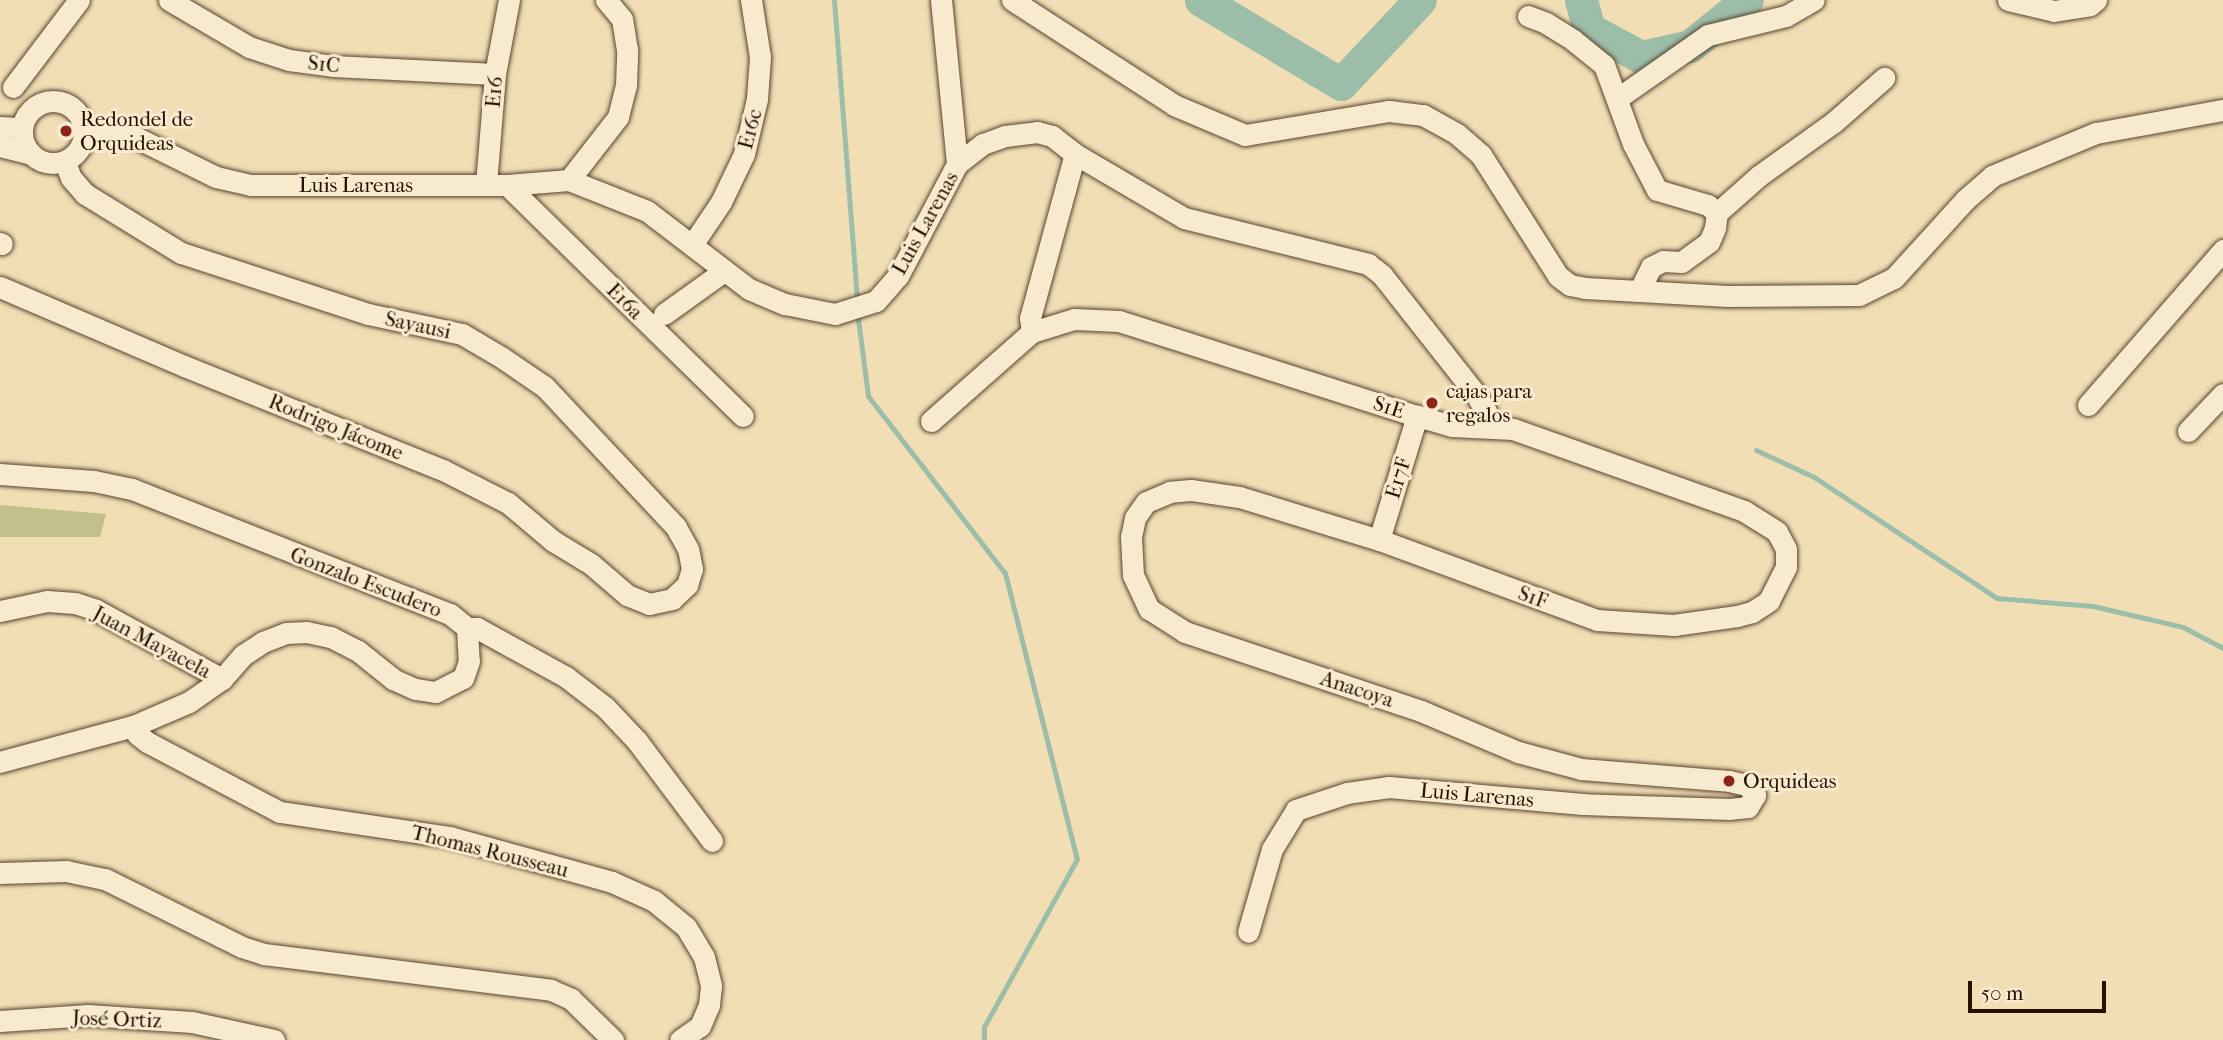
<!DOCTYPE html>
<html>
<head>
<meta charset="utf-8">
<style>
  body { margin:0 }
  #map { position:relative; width:2223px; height:1040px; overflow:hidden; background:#f2deb5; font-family:"IM FELL French Canon",serif }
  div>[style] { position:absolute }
  .green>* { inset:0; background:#c3bf88 }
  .stream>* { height:5px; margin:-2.5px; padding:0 2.5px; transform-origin:2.5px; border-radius:2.5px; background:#9cbda8 }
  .river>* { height:33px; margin:-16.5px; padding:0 16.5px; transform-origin:16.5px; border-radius:16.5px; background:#9cbda8 }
  .roads { filter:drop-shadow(0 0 2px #58442e) drop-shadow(0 0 2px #58442e) }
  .street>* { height:21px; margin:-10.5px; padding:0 10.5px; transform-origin:10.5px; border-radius:10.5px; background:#f7eacf }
  .street>.ring { margin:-10.5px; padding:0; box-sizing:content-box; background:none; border:21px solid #f7eacf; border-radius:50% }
  .dots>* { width:19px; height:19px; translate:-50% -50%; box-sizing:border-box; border:4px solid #f7eacf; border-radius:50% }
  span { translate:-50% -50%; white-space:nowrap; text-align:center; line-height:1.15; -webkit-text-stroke:6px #f7eacf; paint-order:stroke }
  .street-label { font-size:21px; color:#251001 }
  .poi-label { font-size:21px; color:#251001 }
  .left { translate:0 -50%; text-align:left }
  .scale { position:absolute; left:1968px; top:981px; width:138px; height:32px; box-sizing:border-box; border:4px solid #251001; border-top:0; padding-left:9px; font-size:21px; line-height:24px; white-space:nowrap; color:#251001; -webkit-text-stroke:5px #f7eacf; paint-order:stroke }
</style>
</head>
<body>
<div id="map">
  <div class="green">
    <i style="clip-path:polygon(0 505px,106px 514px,100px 537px,0 537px)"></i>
  </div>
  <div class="stream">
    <i style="left:834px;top:0;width:302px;rotate:85.6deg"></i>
    <i style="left:857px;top:311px;width:86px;rotate:82.6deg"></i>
    <i style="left:868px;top:396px;width:224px;rotate:52.3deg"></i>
    <i style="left:1005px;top:573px;width:295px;rotate:75.9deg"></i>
    <i style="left:1077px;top:859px;width:192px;rotate:119deg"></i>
    <i style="left:984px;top:1027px;width:13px;rotate:90deg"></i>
    <i style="left:1756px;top:450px;width:64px;rotate:25deg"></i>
    <i style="left:1814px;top:477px;width:219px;rotate:33.5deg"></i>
    <i style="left:1997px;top:598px;width:96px;rotate:4.8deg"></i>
    <i style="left:2093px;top:606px;width:92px;rotate:13.1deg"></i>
    <i style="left:2183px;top:627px;width:45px;rotate:27.7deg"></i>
  </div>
  <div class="river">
    <i style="left:1201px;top:0;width:163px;rotate:31deg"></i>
    <i style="left:1341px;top:84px;width:115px;rotate:-46.8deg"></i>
    <i style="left:1581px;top:0;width:30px;rotate:75deg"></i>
    <i style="left:1589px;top:29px;width:59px;rotate:28.3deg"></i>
    <i style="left:1641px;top:57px;width:50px;rotate:-12.7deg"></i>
    <i style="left:1690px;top:46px;width:73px;rotate:-38.9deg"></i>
  </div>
  <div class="roads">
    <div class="street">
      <i style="left:169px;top:0;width:93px;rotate:30.4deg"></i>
      <i style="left:249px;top:47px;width:42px;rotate:18deg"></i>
      <i style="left:289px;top:60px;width:44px;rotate:7.8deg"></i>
      <i style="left:333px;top:66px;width:162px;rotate:2.8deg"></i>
      <i style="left:941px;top:0;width:165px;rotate:84.4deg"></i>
      <i style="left:1012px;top:0;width:193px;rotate:32.9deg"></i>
      <i style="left:1174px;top:105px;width:77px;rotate:22.9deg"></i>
      <i style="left:1245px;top:135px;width:146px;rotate:-9.5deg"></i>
      <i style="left:1389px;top:111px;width:34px;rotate:7deg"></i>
      <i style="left:1423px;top:115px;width:39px;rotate:29deg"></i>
      <i style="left:1457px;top:134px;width:32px;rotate:41deg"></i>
      <i style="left:1481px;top:155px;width:143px;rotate:57.5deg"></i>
      <i style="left:1558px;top:276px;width:15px;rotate:37deg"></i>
      <i style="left:1570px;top:285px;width:15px;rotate:11deg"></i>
      <i style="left:1585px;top:288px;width:143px;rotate:3.2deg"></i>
      <i style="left:1728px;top:296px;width:131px;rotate:-0.4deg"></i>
      <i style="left:1859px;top:295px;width:39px;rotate:-26deg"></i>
      <i style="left:1894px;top:278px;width:107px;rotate:-47.7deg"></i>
      <i style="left:1966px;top:199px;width:35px;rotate:-41deg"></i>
      <i style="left:1992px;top:176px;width:113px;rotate:-22.5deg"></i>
      <i style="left:2096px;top:133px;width:129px;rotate:-10.3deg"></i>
      <i style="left:2008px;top:0;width:47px;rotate:13.4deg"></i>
      <i style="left:2054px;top:11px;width:36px;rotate:-9deg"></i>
      <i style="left:2090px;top:5px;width:8px;rotate:-40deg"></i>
      <i style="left:1528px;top:16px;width:19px;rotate:21deg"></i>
      <i style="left:1546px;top:23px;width:32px;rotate:32deg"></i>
      <i style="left:1573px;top:40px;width:40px;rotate:39deg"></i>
      <i style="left:1604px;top:65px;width:84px;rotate:69.8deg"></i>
      <i style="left:1633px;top:144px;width:52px;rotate:62.4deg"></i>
      <i style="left:1657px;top:190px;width:53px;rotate:16.4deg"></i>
      <i style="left:1708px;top:205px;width:12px;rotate:42deg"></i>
      <i style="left:1717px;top:213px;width:15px;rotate:98deg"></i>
      <i style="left:1715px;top:228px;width:15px;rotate:113deg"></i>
      <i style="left:1709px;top:242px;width:34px;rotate:144deg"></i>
      <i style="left:1681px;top:262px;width:18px;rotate:-177deg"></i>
      <i style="left:1663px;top:261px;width:13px;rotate:153deg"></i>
      <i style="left:1651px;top:267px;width:25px;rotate:116deg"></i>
      <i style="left:13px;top:87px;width:109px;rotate:-52.8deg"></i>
      <i style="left:1618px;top:98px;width:110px;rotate:-35deg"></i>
      <i style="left:1708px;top:35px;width:80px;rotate:-13.7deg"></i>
      <i style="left:1786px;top:16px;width:32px;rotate:-30deg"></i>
      <i class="ring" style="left:22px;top:101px;width:41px;height:41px"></i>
      <i style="left:0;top:127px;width:22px;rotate:3deg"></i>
      <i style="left:85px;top:132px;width:30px"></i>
      <i style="left:115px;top:132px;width:23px;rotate:15deg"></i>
      <i style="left:137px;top:138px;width:88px;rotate:26.3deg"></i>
      <i style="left:216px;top:177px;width:35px;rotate:13deg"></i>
      <i style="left:250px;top:185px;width:257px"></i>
      <i style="left:507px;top:185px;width:62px;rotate:-4.6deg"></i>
      <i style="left:569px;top:180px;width:84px;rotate:21.7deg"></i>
      <i style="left:647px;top:211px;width:128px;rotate:37.4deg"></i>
      <i style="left:749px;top:289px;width:39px;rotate:23deg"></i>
      <i style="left:785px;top:304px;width:51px;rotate:11.3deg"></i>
      <i style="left:835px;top:314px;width:43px;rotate:-17.6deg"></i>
      <i style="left:876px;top:301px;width:33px;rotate:-49deg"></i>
      <i style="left:898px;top:276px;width:127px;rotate:-62.2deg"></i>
      <i style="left:957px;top:164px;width:33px;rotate:-38deg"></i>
      <i style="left:983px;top:144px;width:23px;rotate:-20deg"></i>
      <i style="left:1005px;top:136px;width:32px;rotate:-7deg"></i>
      <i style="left:1037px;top:132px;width:16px;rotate:15deg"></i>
      <i style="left:1052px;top:136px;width:29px;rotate:38deg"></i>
      <i style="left:1075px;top:154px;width:126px;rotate:30.4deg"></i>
      <i style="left:1184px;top:218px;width:190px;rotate:14deg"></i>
      <i style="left:1368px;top:264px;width:18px;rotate:38deg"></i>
      <i style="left:1382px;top:275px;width:150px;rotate:51.8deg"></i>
      <i style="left:1475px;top:393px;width:21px;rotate:59deg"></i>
      <i style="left:1486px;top:411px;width:16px;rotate:83deg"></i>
      <i style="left:0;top:146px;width:32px;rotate:14deg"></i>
      <i style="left:569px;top:180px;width:80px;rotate:-52.1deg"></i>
      <i style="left:618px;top:117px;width:32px;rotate:-76deg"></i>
      <i style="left:626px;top:86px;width:36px;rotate:-88deg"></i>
      <i style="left:627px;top:50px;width:31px;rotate:-99deg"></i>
      <i style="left:622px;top:19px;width:25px;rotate:-130deg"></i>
      <i style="left:486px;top:184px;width:110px;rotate:-85.3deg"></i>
      <i style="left:495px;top:74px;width:75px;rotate:-79.3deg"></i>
      <i style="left:507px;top:185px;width:330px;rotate:44.4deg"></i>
      <i style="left:1717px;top:213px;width:57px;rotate:-41.5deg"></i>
      <i style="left:1760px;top:175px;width:91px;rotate:-35.6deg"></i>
      <i style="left:1834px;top:122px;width:67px;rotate:-41.3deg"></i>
      <i style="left:0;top:243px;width:2px;rotate:27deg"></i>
      <i style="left:692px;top:245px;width:52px;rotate:-56deg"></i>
      <i style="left:721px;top:202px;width:53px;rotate:-64.4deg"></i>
      <i style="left:744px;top:154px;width:57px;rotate:-76.7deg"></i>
      <i style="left:757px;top:99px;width:42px;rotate:-85.9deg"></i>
      <i style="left:760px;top:57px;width:58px;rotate:-99deg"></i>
      <i style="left:0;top:287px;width:200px;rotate:23.2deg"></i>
      <i style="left:184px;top:366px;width:279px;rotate:21.9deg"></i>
      <i style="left:443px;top:470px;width:73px;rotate:26.9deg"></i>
      <i style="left:508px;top:503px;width:59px;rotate:40.2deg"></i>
      <i style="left:553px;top:541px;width:44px;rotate:31.2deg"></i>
      <i style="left:591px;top:564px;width:48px;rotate:40.7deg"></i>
      <i style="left:627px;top:595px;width:24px;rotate:22deg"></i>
      <i style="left:649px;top:604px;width:24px;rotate:-12deg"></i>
      <i style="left:672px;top:599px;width:21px;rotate:-43deg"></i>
      <i style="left:687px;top:585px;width:17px;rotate:-73deg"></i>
      <i style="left:692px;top:569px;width:20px;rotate:-101deg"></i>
      <i style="left:688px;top:549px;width:25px;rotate:-119deg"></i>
      <i style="left:676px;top:527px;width:192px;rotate:-133.1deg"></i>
      <i style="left:545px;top:387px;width:53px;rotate:-145.7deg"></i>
      <i style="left:501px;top:357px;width:45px;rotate:-149.5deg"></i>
      <i style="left:462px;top:334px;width:96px;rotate:-168deg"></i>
      <i style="left:368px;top:314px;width:197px;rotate:-161.9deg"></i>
      <i style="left:181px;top:253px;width:113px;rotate:-148.4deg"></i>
      <i style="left:85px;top:194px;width:21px;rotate:-131deg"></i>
      <i style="left:71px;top:178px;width:17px;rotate:-111deg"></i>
      <i style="left:664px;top:314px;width:74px;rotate:-35.6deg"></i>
      <i style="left:1032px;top:332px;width:14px;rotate:-98deg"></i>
      <i style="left:1030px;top:318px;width:170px;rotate:-74.7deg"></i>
      <i style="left:2088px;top:405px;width:206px;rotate:-48.9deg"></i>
      <i style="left:931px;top:421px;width:135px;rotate:-41.4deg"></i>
      <i style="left:1032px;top:332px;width:44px;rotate:-17.2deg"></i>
      <i style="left:1074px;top:319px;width:45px;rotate:2.5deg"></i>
      <i style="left:1119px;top:321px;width:313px;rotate:17.7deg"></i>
      <i style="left:1417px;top:416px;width:36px;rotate:16deg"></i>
      <i style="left:1452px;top:426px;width:61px;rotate:2.8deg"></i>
      <i style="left:1513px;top:429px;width:245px;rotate:19.5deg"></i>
      <i style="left:1744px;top:511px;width:39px;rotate:32deg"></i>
      <i style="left:1777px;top:532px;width:19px;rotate:62deg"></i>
      <i style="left:1786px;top:549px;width:18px;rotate:90deg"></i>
      <i style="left:1786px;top:567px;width:38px;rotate:117deg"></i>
      <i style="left:1769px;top:601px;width:20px;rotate:147deg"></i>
      <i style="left:1752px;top:612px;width:16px;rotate:165deg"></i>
      <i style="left:1737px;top:616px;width:64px;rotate:171.9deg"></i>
      <i style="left:1674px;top:625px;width:77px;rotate:-176.3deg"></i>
      <i style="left:1597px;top:620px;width:232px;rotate:-159.8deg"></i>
      <i style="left:1379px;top:540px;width:146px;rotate:-162.9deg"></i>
      <i style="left:1239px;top:497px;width:49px;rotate:-171.7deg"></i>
      <i style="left:1191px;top:490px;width:21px;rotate:175deg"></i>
      <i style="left:1170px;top:492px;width:26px;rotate:157deg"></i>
      <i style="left:1146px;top:502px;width:19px;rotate:125deg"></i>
      <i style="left:1135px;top:518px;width:19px;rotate:102deg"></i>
      <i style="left:1131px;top:537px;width:38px;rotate:87deg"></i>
      <i style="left:1133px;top:575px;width:38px;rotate:65deg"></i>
      <i style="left:1149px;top:609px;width:43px;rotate:32.6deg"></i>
      <i style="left:1185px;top:632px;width:249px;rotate:18.5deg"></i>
      <i style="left:1421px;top:711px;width:105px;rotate:22.9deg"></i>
      <i style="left:1518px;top:752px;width:65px;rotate:15.1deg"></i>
      <i style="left:1581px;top:769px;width:148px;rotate:4.6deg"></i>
      <i style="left:1729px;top:781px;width:18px;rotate:13deg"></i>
      <i style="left:1747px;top:785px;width:13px;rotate:51deg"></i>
      <i style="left:1755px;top:795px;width:14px;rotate:120deg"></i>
      <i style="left:1748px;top:807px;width:18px;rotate:174deg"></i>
      <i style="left:1730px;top:809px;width:147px;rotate:-178.1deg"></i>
      <i style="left:1583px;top:804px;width:195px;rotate:-175deg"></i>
      <i style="left:1389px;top:787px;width:42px;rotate:171.9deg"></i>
      <i style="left:1347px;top:793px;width:54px;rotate:161.6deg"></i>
      <i style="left:1296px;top:810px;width:46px;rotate:121.6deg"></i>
      <i style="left:1272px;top:849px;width:86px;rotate:106.1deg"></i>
      <i style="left:2188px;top:431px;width:51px;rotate:-46.6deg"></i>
      <i style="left:0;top:474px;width:94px;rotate:4.3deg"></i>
      <i style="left:94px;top:481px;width:39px;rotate:12deg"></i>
      <i style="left:132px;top:489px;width:342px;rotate:21.5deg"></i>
      <i style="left:450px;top:614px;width:22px;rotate:39deg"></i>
      <i style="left:467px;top:628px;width:33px;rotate:87deg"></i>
      <i style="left:469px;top:661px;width:18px;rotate:109deg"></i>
      <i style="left:463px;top:678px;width:31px;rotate:153deg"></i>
      <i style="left:435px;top:692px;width:20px;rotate:-171deg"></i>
      <i style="left:415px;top:689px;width:24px;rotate:-156deg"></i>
      <i style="left:393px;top:679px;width:45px;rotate:-141.3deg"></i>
      <i style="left:358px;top:651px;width:31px;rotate:-153deg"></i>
      <i style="left:330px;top:637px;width:24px;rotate:-168deg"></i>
      <i style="left:307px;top:632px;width:21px;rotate:177deg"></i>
      <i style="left:286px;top:633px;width:25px;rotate:159deg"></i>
      <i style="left:263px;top:642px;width:24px;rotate:147deg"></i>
      <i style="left:243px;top:655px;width:32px;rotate:131deg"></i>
      <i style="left:222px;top:679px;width:40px;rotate:145.1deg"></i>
      <i style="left:189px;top:702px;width:61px;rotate:156.8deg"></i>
      <i style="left:133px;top:726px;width:138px;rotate:164.9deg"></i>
      <i style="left:1379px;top:540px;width:130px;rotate:-73deg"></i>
      <i style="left:0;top:611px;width:48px;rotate:-12deg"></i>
      <i style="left:47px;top:601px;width:28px;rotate:4deg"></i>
      <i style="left:75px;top:603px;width:22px;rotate:18deg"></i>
      <i style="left:96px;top:610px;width:144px;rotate:28.7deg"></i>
      <i style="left:467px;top:628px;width:10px"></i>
      <i style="left:477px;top:628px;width:102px;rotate:28.8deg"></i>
      <i style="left:566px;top:677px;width:49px;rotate:37.6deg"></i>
      <i style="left:605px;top:707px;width:47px;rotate:46.7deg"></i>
      <i style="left:637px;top:741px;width:125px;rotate:53.1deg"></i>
      <i style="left:133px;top:726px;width:9px;rotate:63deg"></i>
      <i style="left:137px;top:734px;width:13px;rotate:39deg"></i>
      <i style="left:147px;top:742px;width:150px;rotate:27.8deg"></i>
      <i style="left:280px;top:812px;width:172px;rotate:8.4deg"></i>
      <i style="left:450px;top:837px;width:168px;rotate:15.5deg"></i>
      <i style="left:612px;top:882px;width:46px;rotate:24.3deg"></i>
      <i style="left:654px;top:901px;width:41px;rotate:39.1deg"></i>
      <i style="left:686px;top:927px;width:35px;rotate:59deg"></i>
      <i style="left:704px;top:957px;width:30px;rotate:76deg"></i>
      <i style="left:711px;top:986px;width:19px;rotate:96deg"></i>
      <i style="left:709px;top:1005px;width:23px;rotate:113deg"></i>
      <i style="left:700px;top:1026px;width:24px;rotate:145deg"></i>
      <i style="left:0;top:873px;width:66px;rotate:-1.7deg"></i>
      <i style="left:66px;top:871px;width:40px;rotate:12deg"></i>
      <i style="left:105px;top:879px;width:153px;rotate:26.4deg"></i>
      <i style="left:242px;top:947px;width:23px;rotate:18deg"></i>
      <i style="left:264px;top:954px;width:289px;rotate:7.1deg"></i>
      <i style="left:551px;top:990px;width:22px;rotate:24deg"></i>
      <i style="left:571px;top:999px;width:59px;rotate:44.3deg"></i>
      <i style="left:0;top:1021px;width:88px;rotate:-3.9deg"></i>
      <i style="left:88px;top:1015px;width:104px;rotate:3.9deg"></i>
      <i style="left:192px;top:1022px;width:84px;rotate:12.4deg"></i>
    </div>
  </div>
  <div class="dots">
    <i style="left:66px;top:131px;background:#8f2418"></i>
    <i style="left:1432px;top:403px;background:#8f2418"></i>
    <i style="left:1729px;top:781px;background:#8f2418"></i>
  </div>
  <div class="street-label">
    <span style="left:324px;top:64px;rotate:6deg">S1C</span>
    <span style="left:494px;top:92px;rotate:-85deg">E16</span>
    <span style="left:750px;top:129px;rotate:-75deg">E16c</span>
    <span style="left:356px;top:185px">Luis Larenas</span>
    <span style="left:925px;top:223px;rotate:-61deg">Luis Larenas</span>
    <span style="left:625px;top:301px;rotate:45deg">E16a</span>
    <span style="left:418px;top:325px;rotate:12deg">Sayausi</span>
    <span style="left:1389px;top:407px;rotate:18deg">S1E</span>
    <span style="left:336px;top:427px;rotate:22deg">Rodrigo Jácome</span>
    <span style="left:1398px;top:478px;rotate:-73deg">E17F</span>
    <span style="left:366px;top:582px;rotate:21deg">Gonzalo Escudero</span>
    <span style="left:1533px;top:597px;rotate:20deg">S1F</span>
    <span style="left:152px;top:642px;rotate:28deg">Juan Mayacela</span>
    <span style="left:1357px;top:689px;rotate:18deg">Anacoya</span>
    <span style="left:1477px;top:795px;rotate:5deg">Luis Larenas</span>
    <span style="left:490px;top:851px;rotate:14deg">Thomas Rousseau</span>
    <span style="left:117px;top:1019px;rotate:2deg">José Ortiz</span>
  </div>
  <div class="poi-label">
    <span class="left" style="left:80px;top:131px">Redondel de<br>Orquideas</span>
    <span class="left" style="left:1446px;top:403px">cajas para<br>regalos</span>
    <span class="left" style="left:1743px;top:781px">Orquideas</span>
  </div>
  <div class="scale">50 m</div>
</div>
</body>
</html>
